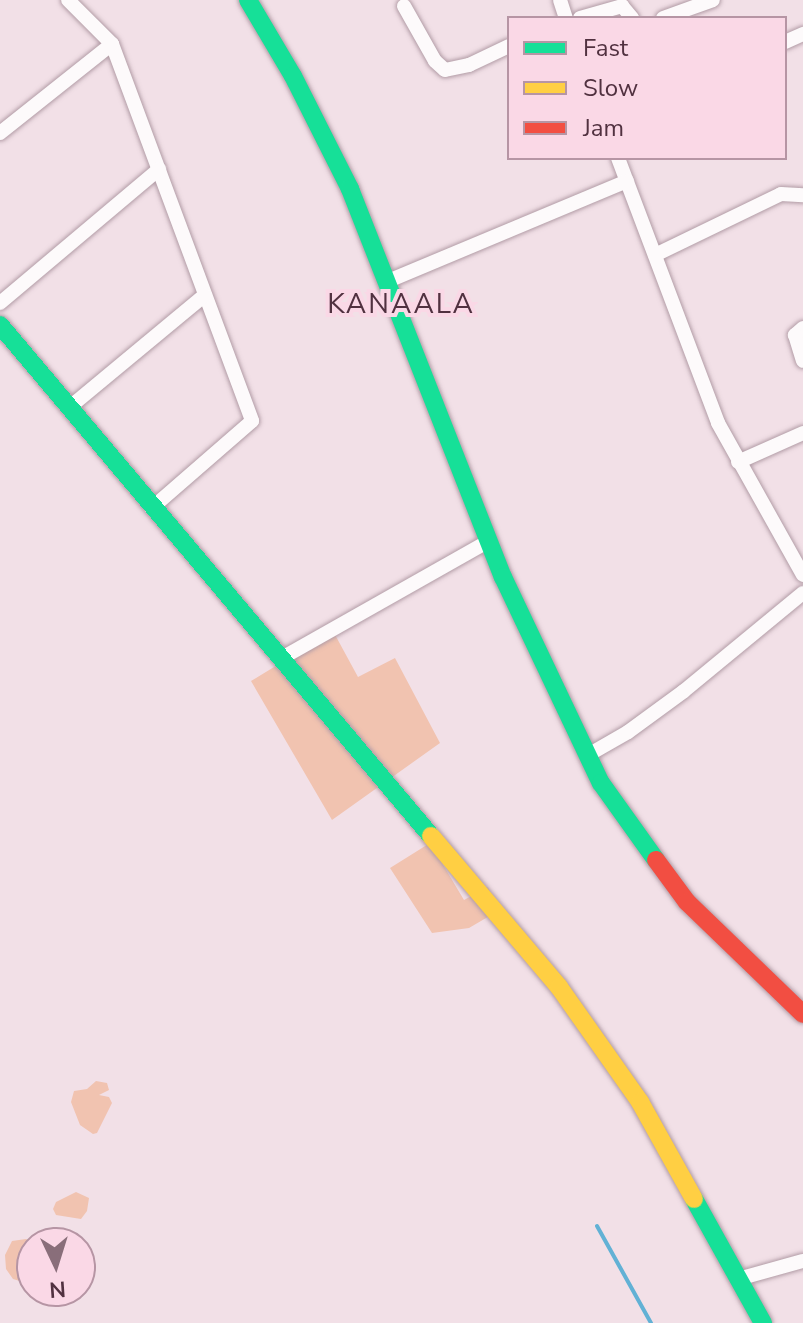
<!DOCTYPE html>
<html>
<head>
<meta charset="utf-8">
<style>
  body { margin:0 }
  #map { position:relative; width:803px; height:1323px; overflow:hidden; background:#f2e0e7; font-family:"Nunito Sans",sans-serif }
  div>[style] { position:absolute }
  .green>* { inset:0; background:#f1c3b0 }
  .stream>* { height:4px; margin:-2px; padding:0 2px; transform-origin:2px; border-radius:2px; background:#62b1d5 }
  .roads { filter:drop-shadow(0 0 2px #b29ca6) drop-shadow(0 0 2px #b29ca6) }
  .street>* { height:14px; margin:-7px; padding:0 7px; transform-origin:7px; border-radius:7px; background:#fdfafb }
  .fast>* { height:18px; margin:-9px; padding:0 9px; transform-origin:9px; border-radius:9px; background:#16e098 }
  .slow>* { height:18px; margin:-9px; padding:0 9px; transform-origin:9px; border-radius:9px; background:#ffcf43 }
  .jam>* { height:18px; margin:-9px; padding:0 9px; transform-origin:9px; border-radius:9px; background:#f24e42 }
  span { translate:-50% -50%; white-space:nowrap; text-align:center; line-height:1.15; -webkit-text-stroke:8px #fad8e6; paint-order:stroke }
  .quarter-label { font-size:28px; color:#513140; letter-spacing:2px }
  .legend { position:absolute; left:507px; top:16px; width:280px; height:144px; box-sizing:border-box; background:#fad8e6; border:2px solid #b695a4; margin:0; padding:10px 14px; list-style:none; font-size:24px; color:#513140 }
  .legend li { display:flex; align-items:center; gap:16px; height:40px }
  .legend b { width:40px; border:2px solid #b695a4 }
  .north { position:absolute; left:16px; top:1227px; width:80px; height:80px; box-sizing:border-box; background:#fad8e6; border:2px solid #b695a4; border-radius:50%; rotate:176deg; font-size:22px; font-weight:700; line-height:32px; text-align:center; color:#513140 }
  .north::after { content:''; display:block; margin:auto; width:28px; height:36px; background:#896e7a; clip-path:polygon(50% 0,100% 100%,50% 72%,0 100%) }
</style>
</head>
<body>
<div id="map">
  <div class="green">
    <i style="clip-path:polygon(333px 631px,358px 677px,395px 658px,440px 743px,332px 820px,251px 681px)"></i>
    <i style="clip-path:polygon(430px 843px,464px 900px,488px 887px,498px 911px,469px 928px,432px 933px,390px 868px)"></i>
    <i style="clip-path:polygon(96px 1081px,107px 1083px,109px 1090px,99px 1095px,109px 1097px,112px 1103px,97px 1133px,93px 1134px,80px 1125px,71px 1102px,74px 1091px,87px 1089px)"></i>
    <i style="clip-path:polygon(76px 1192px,89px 1198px,87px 1211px,81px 1219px,56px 1215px,53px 1209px,56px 1202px)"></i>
    <i style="clip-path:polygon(26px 1239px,36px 1243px,32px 1243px,32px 1278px,23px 1282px,13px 1279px,6px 1269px,5px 1255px,12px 1241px)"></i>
  </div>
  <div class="stream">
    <i style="left:597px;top:1226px;width:111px;rotate:60.9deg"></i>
  </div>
  <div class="roads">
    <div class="street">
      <i style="left:560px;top:0;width:19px;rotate:72deg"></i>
      <i style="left:404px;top:6px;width:63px;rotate:60.6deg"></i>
      <i style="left:435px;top:61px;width:13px;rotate:42deg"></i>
      <i style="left:445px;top:70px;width:25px;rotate:-12deg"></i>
      <i style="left:469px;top:65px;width:44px;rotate:-25.4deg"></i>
      <i style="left:580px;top:18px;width:44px;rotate:-15.9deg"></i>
      <i style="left:622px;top:6px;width:16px;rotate:50deg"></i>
      <i style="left:663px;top:18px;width:53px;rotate:-19.8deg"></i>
      <i style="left:785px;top:42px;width:20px;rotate:-24deg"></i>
      <i style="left:112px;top:44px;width:402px;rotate:69.6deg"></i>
      <i style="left:252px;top:421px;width:133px;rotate:139deg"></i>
      <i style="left:0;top:133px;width:143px;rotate:-38.5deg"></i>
      <i style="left:112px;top:44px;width:62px;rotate:-135deg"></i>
      <i style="left:618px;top:158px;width:283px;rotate:69.3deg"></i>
      <i style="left:718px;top:423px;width:174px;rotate:60.8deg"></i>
      <i style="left:655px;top:255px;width:140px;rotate:-25.8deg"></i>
      <i style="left:781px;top:194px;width:22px;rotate:3deg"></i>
      <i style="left:388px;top:281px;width:259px;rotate:-22.7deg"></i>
      <i style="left:0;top:303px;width:208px;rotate:-40.1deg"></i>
      <i style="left:803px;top:328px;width:11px;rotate:139deg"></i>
      <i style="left:795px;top:335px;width:27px;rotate:73deg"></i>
      <i style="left:70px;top:407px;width:175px;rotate:-39.7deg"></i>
      <i style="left:738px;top:462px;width:71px;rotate:-24deg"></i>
      <i style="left:282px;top:658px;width:238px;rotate:-29.5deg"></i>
      <i style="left:588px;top:755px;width:46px;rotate:-29.9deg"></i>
      <i style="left:628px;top:732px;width:69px;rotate:-36.2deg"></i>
      <i style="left:684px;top:691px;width:154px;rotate:-39.5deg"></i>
      <i style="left:738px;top:1279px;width:67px;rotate:-15.5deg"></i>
    </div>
    <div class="fast">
      <i style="left:248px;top:0;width:88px;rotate:59.4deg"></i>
      <i style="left:293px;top:76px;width:127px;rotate:63.2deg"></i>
      <i style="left:350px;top:189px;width:417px;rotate:68.5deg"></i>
      <i style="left:503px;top:577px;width:228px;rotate:64.6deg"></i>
      <i style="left:601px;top:783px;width:95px;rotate:54.5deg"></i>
      <i style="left:0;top:325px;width:668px;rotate:49.85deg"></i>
      <i style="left:694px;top:1199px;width:142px;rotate:60.9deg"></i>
    </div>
    <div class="slow">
      <i style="left:431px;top:836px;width:198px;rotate:49.7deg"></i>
      <i style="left:559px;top:987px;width:141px;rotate:54.8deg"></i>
      <i style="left:640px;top:1102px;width:111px;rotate:60.9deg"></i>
    </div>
    <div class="jam">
      <i style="left:656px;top:860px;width:52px;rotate:53.6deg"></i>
      <i style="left:687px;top:902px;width:161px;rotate:44deg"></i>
    </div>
  </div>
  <div class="quarter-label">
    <span style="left:401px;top:304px">KANAALA</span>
  </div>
  <ul class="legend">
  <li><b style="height:10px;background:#16e098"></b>Fast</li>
  <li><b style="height:10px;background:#ffcf43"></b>Slow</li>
  <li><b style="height:10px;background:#f24e42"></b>Jam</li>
  </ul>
  <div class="north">N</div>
</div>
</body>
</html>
